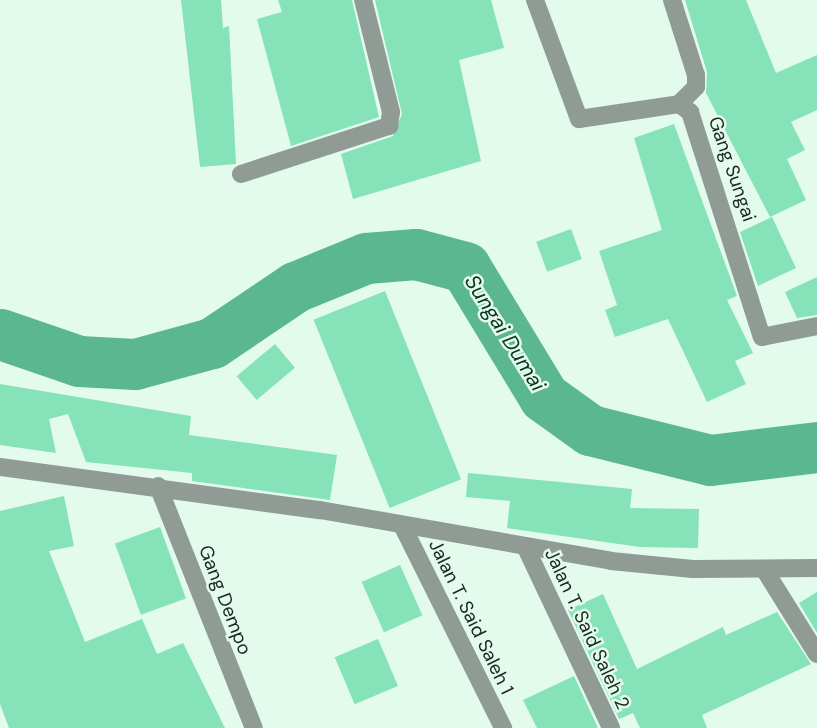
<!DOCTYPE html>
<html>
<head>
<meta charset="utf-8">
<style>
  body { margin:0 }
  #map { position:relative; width:817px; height:728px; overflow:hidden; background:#e2fbed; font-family:"DM Sans",sans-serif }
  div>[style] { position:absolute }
  .river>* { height:51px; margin:-25.5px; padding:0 25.5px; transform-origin:25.5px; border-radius:25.5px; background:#5bb78f }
  .building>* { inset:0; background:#86e2b8; transform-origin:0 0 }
  .street>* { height:18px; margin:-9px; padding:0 9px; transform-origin:9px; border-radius:9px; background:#909b95 }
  span { translate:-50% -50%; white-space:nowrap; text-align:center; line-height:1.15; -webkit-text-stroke:5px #e2fbed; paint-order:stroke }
  .street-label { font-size:19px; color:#1d2621 }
  .water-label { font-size:21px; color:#0b3524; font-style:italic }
</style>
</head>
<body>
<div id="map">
  <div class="river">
    <i style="left:0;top:334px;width:83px;rotate:18.9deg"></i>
    <i style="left:79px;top:361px;width:56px;rotate:3.1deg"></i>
    <i style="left:135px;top:364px;width:80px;rotate:-15.3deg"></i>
    <i style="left:212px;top:343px;width:100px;rotate:-34deg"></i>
    <i style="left:295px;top:287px;width:77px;rotate:-22.2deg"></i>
    <i style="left:366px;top:258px;width:50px;rotate:-4.6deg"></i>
    <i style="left:416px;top:254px;width:51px;rotate:14.9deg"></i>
    <i style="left:465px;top:267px;width:152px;rotate:58.7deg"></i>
    <i style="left:544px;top:397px;width:57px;rotate:35.7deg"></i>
    <i style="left:590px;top:430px;width:124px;rotate:14deg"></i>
    <i style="left:710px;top:460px;width:108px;rotate:-6.9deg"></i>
  </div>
  <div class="building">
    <i style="clip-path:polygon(181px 0,221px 0,223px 28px,229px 26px,236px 164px,200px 167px)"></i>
    <i style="clip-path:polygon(278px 0,352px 0,379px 117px,291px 146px,257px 19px,282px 12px)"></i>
    <i style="clip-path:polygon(375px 0,491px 0,504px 48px,459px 60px,481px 161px,353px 199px,341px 154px,393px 136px,402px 114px)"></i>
    <i style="clip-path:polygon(685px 0,746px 0,776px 73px,817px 55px,817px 110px,791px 122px,805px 150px,787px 159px,806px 200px,770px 217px,706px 93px,707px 72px)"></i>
    <i style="clip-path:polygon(674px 124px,737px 296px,727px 300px,753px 353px,735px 361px,746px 384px,707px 402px,668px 319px,615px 337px,605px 310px,617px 305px,599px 251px,662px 230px,634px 138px)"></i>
    <i style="clip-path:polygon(772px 217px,796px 268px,758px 286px,740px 232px)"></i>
    <i style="left:571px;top:229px;width:32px;height:37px;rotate:70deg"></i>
    <i style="clip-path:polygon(817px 277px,817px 315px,797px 318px,785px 292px)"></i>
    <i style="left:385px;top:291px;width:203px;height:77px;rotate:68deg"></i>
    <i style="left:275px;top:344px;width:31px;height:50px;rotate:50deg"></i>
    <i style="clip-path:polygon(0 384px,191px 416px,189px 435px,337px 455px,330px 500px,192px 481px,192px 473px,86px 462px,68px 414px,49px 419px,56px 453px,0 445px)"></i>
    <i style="clip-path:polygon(468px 473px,632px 489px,630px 508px,699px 509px,698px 548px,640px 547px,507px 528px,510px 501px,466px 497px)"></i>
    <i style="clip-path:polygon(64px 496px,74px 546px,49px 551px,85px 642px,142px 619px,157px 654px,183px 643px,225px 728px,9px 728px,0 704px,0 511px)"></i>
    <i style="left:160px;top:527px;width:76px;height:48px;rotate:70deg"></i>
    <i style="left:400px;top:565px;width:55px;height:42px;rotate:66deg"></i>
    <i style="clip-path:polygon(817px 592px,817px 633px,799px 603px)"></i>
    <i style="clip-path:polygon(603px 594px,637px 669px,723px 627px,726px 635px,777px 612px,811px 664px,702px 715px,707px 728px,640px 728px,633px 713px,619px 719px,568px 610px)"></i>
    <i style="left:378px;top:639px;width:51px;height:47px;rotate:67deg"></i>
    <i style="clip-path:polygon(574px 676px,598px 728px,537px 728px,523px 700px)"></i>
  </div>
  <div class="street">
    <i style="left:535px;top:0;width:127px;rotate:69.7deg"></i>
    <i style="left:579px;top:119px;width:101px;rotate:-8.5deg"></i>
    <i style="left:679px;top:104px;width:14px;rotate:36deg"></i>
    <i style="left:690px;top:112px;width:236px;rotate:72.3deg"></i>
    <i style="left:762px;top:337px;width:56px;rotate:-11.3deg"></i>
    <i style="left:672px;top:0;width:79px;rotate:72.3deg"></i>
    <i style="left:696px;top:75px;width:12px;rotate:90deg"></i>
    <i style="left:696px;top:87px;width:24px;rotate:135deg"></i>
    <i style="left:241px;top:174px;width:156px;rotate:-18deg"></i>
    <i style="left:389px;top:126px;width:14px;rotate:-82deg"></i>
    <i style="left:391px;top:112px;width:115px;rotate:-104deg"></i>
    <i style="left:0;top:467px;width:323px;rotate:7.7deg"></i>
    <i style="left:320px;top:510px;width:295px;rotate:9.9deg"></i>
    <i style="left:611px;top:561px;width:82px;rotate:5.6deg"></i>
    <i style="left:693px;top:569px;width:124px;rotate:-0.5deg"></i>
    <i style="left:158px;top:486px;width:260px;rotate:68.4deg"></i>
    <i style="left:402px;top:525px;width:227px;rotate:63.5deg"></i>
    <i style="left:526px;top:548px;width:199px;rotate:64.7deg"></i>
    <i style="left:764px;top:569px;width:100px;rotate:58.1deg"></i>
  </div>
  <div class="street-label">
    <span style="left:732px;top:169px;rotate:71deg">Gang Sungai</span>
    <span style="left:225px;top:600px;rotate:69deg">Gang Dempo</span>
    <span style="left:471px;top:617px;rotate:64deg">Jalan T. Said Saleh 1</span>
    <span style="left:587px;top:629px;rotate:65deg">Jalan T. Said Saleh 2</span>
  </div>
  <div class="water-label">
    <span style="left:505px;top:333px;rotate:58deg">Sungai Dumai</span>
  </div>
</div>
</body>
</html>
